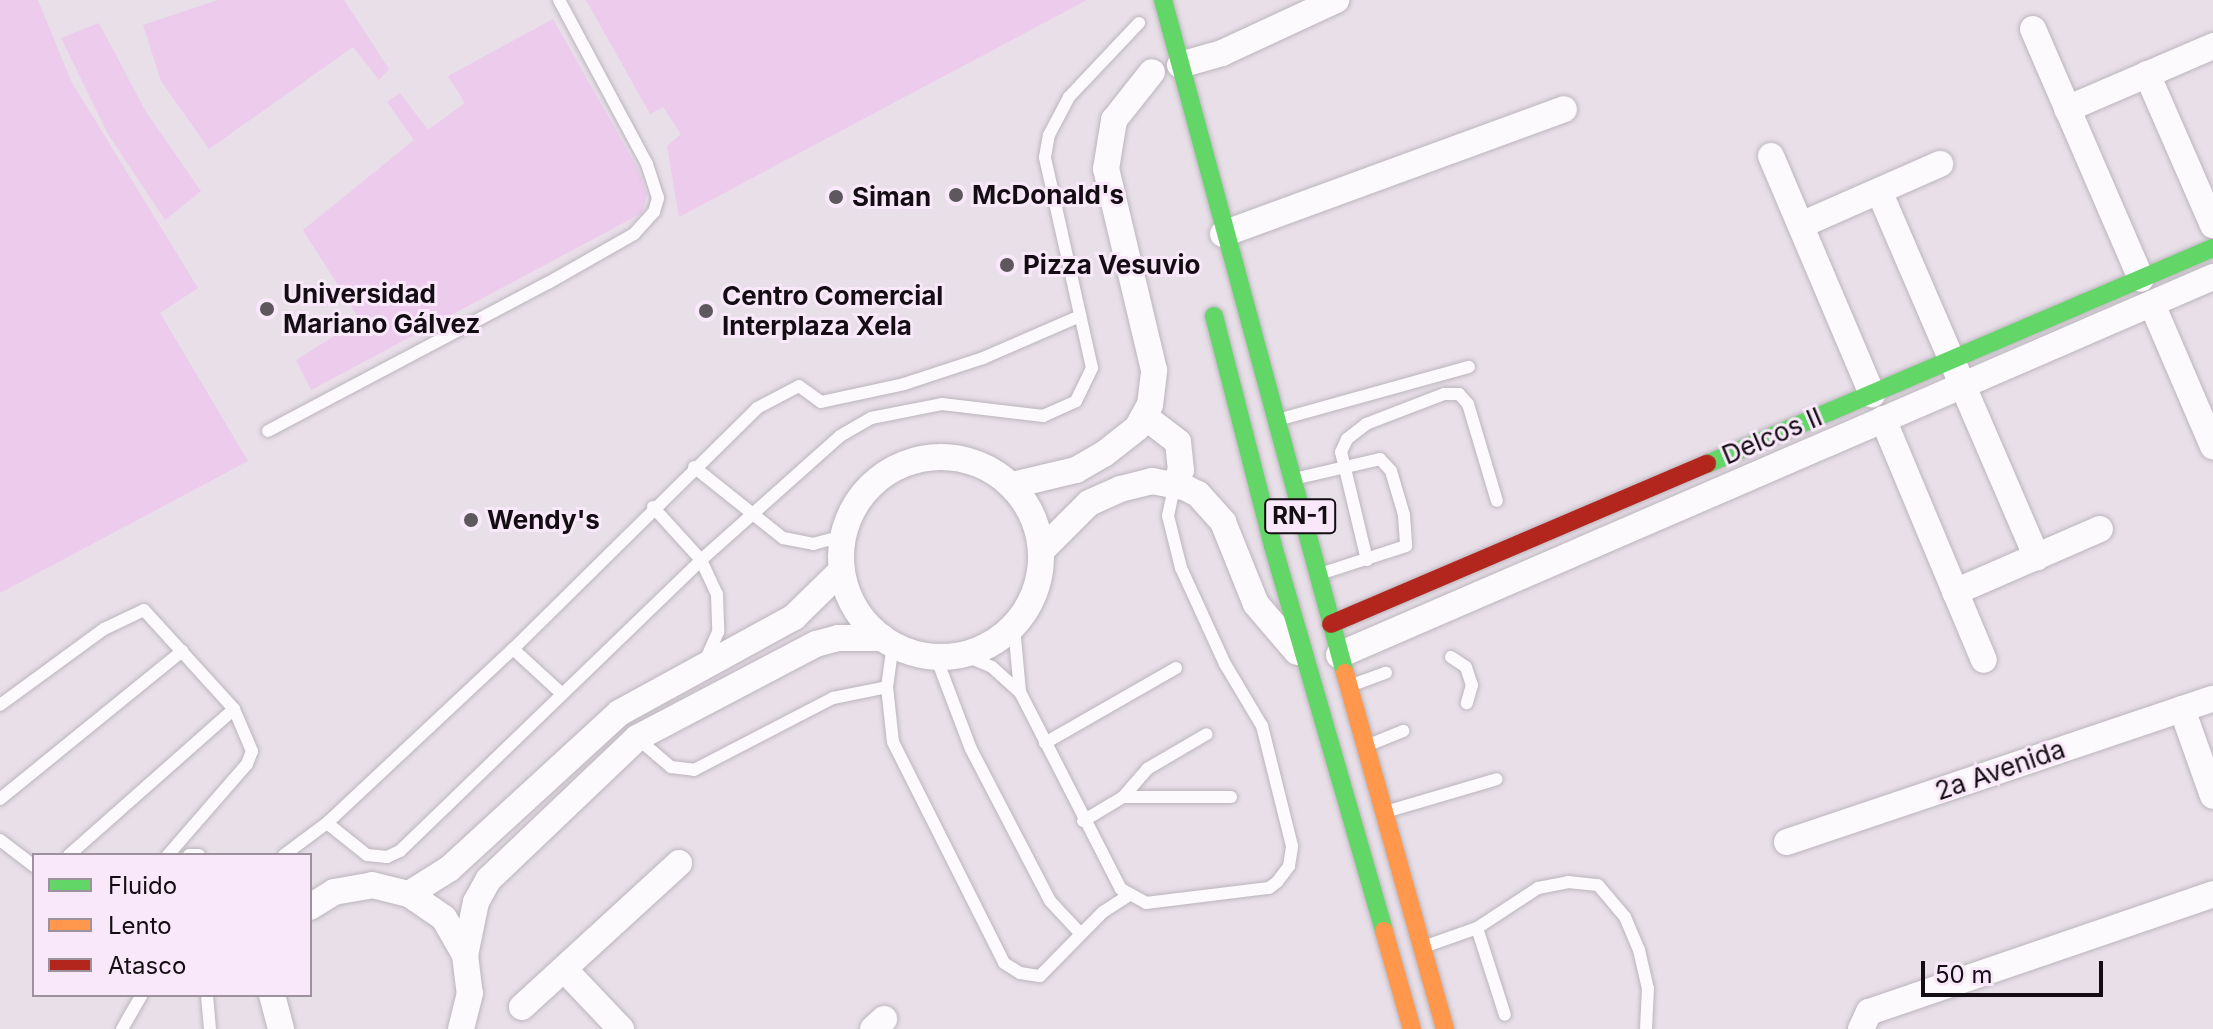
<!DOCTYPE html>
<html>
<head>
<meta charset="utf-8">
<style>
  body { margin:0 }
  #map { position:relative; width:2213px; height:1029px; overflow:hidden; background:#e8dfe8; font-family:Inter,sans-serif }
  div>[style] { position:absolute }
  .green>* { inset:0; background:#eccbec }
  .roads { filter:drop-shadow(0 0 2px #bbb5bc) drop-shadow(0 0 2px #bbb5bc) }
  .lane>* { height:12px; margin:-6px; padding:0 6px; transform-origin:6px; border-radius:6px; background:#fcfafc }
  .street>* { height:26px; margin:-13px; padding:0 13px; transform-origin:13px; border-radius:13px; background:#fcfafc }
  .street>.ring { margin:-13px; padding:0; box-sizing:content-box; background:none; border:26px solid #fcfafc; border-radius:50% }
  .fast>* { height:18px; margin:-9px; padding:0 9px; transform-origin:9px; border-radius:9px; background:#63d668 }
  .slow>* { height:18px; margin:-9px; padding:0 9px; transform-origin:9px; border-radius:9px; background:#ff974d }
  .jam>* { height:18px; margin:-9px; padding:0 9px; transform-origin:9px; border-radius:9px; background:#b3261e }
  .dots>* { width:22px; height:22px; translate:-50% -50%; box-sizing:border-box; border:4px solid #f9e8f9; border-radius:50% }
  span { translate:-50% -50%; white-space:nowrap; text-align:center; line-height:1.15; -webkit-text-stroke:6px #f9e8f9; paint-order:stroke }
  .shield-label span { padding:2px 6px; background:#f9e8f9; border:2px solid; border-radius:6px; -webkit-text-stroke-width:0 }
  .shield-label { font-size:24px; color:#140e14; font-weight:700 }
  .poi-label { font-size:26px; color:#140e14; font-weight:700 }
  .left { translate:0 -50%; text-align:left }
  .street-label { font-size:26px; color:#140e14 }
  .legend { position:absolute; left:32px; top:853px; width:280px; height:144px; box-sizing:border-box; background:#f9e8f9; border:2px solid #9d919d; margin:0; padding:10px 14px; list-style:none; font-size:24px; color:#140e14 }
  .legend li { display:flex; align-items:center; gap:16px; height:40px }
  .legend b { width:40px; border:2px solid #9d919d }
  .scale { position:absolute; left:1921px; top:961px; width:182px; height:36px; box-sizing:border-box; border:4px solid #140e14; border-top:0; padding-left:10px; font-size:24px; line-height:28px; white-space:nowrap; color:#140e14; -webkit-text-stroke:6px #f9e8f9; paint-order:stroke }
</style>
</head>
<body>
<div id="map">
  <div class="green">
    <i style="clip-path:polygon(0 0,38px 0,71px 81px,198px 288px,160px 313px,248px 461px,0 593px)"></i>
    <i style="clip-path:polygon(218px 0,344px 0,389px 69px,379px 80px,353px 47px,209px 149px,161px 81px,143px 25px)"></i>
    <i style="clip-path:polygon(586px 0,1087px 0,679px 217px,667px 146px,681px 134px,663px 107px,650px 114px)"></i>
    <i style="clip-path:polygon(553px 19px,638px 169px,647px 194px,642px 213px,311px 390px,296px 360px,360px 320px,303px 230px,414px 140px,387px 102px,400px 93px,428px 130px,465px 103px,448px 76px)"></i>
    <i style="clip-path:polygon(99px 23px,146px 112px,201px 191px,165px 220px,108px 134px,61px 38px)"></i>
  </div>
  <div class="roads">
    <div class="lane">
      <i style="left:1281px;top:419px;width:195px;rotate:-15.5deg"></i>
      <i style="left:268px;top:431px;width:317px;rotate:-27.9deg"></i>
      <i style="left:548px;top:283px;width:99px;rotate:-29.7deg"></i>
      <i style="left:634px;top:234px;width:30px;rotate:-48deg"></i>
      <i style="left:654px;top:212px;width:15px;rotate:-74deg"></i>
      <i style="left:658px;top:198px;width:36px;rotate:-108deg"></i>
      <i style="left:647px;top:164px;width:186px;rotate:-118.2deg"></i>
      <i style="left:694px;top:467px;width:114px;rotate:38.6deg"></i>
      <i style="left:783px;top:538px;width:31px;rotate:11deg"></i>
      <i style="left:813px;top:544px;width:30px;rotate:-15deg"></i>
      <i style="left:1298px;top:478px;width:84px;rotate:-13deg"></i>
      <i style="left:1380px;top:459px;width:16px;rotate:47deg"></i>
      <i style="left:1391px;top:471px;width:46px;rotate:73.5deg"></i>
      <i style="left:1404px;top:515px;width:31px;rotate:86deg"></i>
      <i style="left:1406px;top:546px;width:87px;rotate:162deg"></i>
      <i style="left:653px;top:507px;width:72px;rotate:47.8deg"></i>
      <i style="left:701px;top:560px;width:38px;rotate:65deg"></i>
      <i style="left:717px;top:594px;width:38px;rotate:88deg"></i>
      <i style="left:718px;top:632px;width:30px;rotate:114deg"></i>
      <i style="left:1367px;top:560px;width:111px;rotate:-103.5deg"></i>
      <i style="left:1341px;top:452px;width:14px;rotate:-65deg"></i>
      <i style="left:1347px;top:439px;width:24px;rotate:-38deg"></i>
      <i style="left:1366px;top:424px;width:84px;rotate:-21deg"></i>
      <i style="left:1444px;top:394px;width:15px"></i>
      <i style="left:1459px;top:394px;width:13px;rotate:48deg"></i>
      <i style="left:1468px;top:404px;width:101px;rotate:73.4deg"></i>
      <i style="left:1014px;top:627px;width:65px;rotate:84.7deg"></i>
      <i style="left:1020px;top:692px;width:221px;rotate:62.9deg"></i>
      <i style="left:1121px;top:889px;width:29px;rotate:29deg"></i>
      <i style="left:1146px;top:903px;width:124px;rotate:-7deg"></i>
      <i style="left:1269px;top:888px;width:10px;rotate:-37deg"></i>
      <i style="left:1277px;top:882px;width:20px;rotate:-53deg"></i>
      <i style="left:1289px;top:866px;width:20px;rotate:-81deg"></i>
      <i style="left:1292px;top:846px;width:124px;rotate:-104deg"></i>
      <i style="left:1262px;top:726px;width:72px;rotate:-120.8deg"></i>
      <i style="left:1225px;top:664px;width:106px;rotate:-114.6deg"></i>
      <i style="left:1181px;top:568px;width:54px;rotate:-104deg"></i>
      <i style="left:1168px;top:516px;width:33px;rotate:-78deg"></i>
      <i style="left:893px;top:644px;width:43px;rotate:97.9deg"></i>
      <i style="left:887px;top:687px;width:55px;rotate:83.8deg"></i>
      <i style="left:893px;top:742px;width:247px;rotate:63.3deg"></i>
      <i style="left:1004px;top:963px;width:19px;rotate:32deg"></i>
      <i style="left:1020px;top:973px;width:20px;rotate:9deg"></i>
      <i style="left:1040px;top:976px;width:90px;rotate:-45.5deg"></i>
      <i style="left:1103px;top:912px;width:31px;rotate:-33deg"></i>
      <i style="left:513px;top:649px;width:64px;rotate:42.5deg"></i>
      <i style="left:964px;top:655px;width:30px;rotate:23deg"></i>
      <i style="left:992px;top:667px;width:38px;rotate:42deg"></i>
      <i style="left:936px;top:657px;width:98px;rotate:69.2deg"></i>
      <i style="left:971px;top:749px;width:171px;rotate:62.5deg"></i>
      <i style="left:1050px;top:901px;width:44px;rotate:46.8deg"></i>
      <i style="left:1451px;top:657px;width:18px;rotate:34deg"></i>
      <i style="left:1466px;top:667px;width:19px;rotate:72deg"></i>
      <i style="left:1472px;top:685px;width:19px;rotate:106deg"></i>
      <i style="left:1355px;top:684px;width:33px;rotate:-20deg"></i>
      <i style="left:0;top:705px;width:129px;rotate:-36.2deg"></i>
      <i style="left:104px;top:629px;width:44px;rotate:-25.4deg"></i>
      <i style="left:144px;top:610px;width:134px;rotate:47.7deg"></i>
      <i style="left:234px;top:709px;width:46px;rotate:66.8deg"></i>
      <i style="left:252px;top:751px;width:14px;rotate:111deg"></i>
      <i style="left:247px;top:764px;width:121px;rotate:131deg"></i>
      <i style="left:637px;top:738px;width:45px;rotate:40.5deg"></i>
      <i style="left:671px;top:767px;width:23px;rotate:7deg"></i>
      <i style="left:694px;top:770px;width:157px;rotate:-27.4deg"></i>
      <i style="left:833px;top:698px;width:55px;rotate:-11.5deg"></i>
      <i style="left:1045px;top:743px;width:151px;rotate:-29.8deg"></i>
      <i style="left:1371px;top:744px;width:35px;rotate:-22deg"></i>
      <i style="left:1123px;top:797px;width:37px;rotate:-49deg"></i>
      <i style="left:1147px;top:769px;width:69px;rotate:-30.3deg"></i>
      <i style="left:0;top:799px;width:235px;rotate:-39.1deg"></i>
      <i style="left:1392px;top:810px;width:109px;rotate:-16.4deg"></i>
      <i style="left:1083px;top:821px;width:47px;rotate:-31deg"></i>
      <i style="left:1123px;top:797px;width:108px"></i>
      <i style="left:327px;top:823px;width:51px;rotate:38.7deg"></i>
      <i style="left:367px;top:855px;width:20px;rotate:6deg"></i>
      <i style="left:387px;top:857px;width:14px;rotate:-25deg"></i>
      <i style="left:400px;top:851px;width:419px;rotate:-44deg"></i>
      <i style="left:701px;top:560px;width:186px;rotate:-41.7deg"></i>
      <i style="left:840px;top:436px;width:36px;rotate:-30deg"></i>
      <i style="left:871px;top:418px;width:72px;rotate:-11.2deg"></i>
      <i style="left:942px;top:404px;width:102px;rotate:6.8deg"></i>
      <i style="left:1043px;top:416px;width:36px;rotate:-24deg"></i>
      <i style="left:1076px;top:401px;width:37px;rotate:-64deg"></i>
      <i style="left:1092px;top:368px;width:216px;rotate:-102.6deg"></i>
      <i style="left:1045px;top:157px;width:22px;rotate:-80deg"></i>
      <i style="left:1049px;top:135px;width:43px;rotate:-62.2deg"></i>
      <i style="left:1069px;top:97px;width:102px;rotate:-46.6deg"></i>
      <i style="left:0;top:840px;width:43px;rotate:37.4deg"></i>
      <i style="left:69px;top:855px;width:220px;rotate:-41.5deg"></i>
      <i style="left:189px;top:855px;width:10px"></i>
      <i style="left:284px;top:855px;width:54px;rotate:-36.7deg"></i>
      <i style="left:327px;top:823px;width:255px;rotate:-43.1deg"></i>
      <i style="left:513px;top:649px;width:343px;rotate:-44.6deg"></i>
      <i style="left:757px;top:408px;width:47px;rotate:-27.6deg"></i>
      <i style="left:799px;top:386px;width:27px;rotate:36deg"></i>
      <i style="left:821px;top:402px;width:85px;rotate:-12.2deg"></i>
      <i style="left:904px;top:384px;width:83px;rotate:-18.2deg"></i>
      <i style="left:983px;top:358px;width:106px;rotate:-23.4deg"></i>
      <i style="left:1477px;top:928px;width:73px;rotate:-33.3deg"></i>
      <i style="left:1538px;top:888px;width:31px;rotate:-11deg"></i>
      <i style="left:1568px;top:882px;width:30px;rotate:6deg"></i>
      <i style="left:1598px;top:885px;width:42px;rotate:49.8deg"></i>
      <i style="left:1625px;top:917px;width:36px;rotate:67deg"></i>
      <i style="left:1639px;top:950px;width:39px;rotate:77deg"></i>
      <i style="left:1648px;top:988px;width:41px;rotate:92.8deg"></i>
      <i style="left:1429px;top:945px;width:51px;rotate:-19.5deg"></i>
      <i style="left:1477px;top:928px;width:91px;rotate:72.2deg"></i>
      <i style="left:207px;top:995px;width:34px;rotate:85deg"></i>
      <i style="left:122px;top:1029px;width:39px;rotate:-60deg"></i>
    </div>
    <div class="street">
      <i style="left:2033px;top:29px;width:272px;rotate:66.6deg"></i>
      <i style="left:1180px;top:65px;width:44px;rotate:-15.9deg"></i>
      <i style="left:1222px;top:53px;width:126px;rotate:-24.9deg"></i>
      <i style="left:2147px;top:74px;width:165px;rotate:66.4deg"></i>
      <i style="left:2067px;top:109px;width:159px;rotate:-23.3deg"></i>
      <i style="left:1771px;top:156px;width:259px;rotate:67deg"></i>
      <i style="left:1879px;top:191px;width:399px;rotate:66.7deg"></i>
      <i style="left:1801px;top:225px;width:152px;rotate:-23.7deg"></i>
      <i style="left:1223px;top:234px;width:363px;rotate:-20.1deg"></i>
      <i style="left:2152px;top:304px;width:155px;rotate:66.8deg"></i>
      <i style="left:1144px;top:416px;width:43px;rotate:37.4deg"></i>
      <i style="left:1178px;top:442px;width:28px;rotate:84deg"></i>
      <i style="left:1181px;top:470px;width:15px;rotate:113deg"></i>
      <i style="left:1883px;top:419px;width:261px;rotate:67.3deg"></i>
      <i class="ring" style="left:841px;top:457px;width:174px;height:174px"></i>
      <i style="left:1013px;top:485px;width:65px;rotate:-13.4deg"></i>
      <i style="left:1076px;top:470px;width:32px;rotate:-30deg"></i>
      <i style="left:1104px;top:454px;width:42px;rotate:-38.2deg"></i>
      <i style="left:1137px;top:428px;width:26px;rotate:-61deg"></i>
      <i style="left:1150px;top:405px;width:35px;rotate:-83deg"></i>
      <i style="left:1154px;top:370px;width:207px;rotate:-103.4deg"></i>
      <i style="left:1106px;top:169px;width:50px;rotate:-80.7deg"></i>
      <i style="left:1114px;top:120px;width:61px;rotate:-51.6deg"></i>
      <i style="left:1042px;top:550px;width:66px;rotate:-45deg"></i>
      <i style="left:1089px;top:503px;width:34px;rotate:-24deg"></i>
      <i style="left:1120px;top:489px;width:33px;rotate:-14deg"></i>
      <i style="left:1152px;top:481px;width:33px;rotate:11deg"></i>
      <i style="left:1184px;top:487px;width:16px;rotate:27deg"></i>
      <i style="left:1198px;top:494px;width:38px;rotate:48deg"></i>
      <i style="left:1223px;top:522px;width:88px;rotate:68.1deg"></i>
      <i style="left:1256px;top:604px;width:63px;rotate:49.5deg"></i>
      <i style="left:1955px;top:592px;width:158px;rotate:-23.5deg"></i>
      <i style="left:1339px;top:655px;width:952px;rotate:-23.39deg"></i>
      <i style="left:2182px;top:709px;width:92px;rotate:70.4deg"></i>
      <i style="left:1787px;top:842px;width:449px;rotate:-18.6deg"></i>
      <i style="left:409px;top:894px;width:47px;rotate:-32deg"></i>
      <i style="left:449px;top:869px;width:231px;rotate:-42.5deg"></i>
      <i style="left:619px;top:713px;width:200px;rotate:-28.7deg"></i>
      <i style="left:794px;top:617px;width:66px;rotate:-44.4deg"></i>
      <i style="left:310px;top:907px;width:28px;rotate:-32deg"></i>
      <i style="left:334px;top:892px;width:39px;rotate:-10deg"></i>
      <i style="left:372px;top:885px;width:38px;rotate:14deg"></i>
      <i style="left:409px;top:894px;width:42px;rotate:34.4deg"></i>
      <i style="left:444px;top:918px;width:43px;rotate:60.4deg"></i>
      <i style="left:465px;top:955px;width:38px;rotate:83deg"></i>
      <i style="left:470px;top:993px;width:37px;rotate:104deg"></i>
      <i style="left:465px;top:955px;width:54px;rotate:-78.3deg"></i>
      <i style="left:476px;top:902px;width:26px;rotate:-61deg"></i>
      <i style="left:489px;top:879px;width:204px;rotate:-43.6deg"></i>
      <i style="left:637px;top:738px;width:202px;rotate:-27.7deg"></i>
      <i style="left:816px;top:644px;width:23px;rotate:-15deg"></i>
      <i style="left:838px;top:638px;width:45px"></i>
      <i style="left:564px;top:969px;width:83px;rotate:46.5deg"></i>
      <i style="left:272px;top:995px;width:35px;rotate:75deg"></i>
      <i style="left:522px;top:1007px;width:213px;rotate:-42.5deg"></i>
      <i style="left:873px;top:1029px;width:15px;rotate:-42deg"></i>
      <i style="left:1861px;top:1029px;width:19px;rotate:-65deg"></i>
      <i style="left:1869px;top:1012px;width:364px;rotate:-18.9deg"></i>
    </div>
    <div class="fast">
      <i style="left:1163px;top:0;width:697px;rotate:74.87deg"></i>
      <i style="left:1214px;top:316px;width:237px;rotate:75.6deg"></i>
      <i style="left:1273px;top:546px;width:401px;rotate:73.9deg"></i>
      <i style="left:1707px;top:464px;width:550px;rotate:-23.12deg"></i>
    </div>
    <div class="slow">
      <i style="left:1345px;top:673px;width:370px;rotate:74.3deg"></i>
      <i style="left:1384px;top:931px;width:102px;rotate:74.1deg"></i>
    </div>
    <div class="jam">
      <i style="left:1331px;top:624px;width:409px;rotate:-23.1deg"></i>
    </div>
  </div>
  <div class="dots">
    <i style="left:956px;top:195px;background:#5e575e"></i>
    <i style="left:836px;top:197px;background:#5e575e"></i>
    <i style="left:1007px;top:265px;background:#5e575e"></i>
    <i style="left:267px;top:309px;background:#5e575e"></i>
    <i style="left:706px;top:311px;background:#5e575e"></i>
    <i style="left:471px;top:520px;background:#5e575e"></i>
  </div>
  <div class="shield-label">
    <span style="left:1300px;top:516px">RN-1</span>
  </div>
  <div class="poi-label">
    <span class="left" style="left:972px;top:195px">McDonald's</span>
    <span class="left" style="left:852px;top:197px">Siman</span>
    <span class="left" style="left:1023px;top:265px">Pizza Vesuvio</span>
    <span class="left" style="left:283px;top:309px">Universidad<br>Mariano Gálvez</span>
    <span class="left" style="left:722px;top:311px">Centro Comercial<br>Interplaza Xela</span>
    <span class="left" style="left:487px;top:520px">Wendy's</span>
  </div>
  <div class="street-label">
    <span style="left:1772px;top:436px;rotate:-23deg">Delcos II</span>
    <span style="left:2000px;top:770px;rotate:-19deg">2a Avenida</span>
  </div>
  <ul class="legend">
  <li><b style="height:10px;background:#63d668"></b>Fluido</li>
  <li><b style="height:10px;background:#ff974d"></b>Lento</li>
  <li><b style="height:10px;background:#b3261e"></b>Atasco</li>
  </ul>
  <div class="scale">50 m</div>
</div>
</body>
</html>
